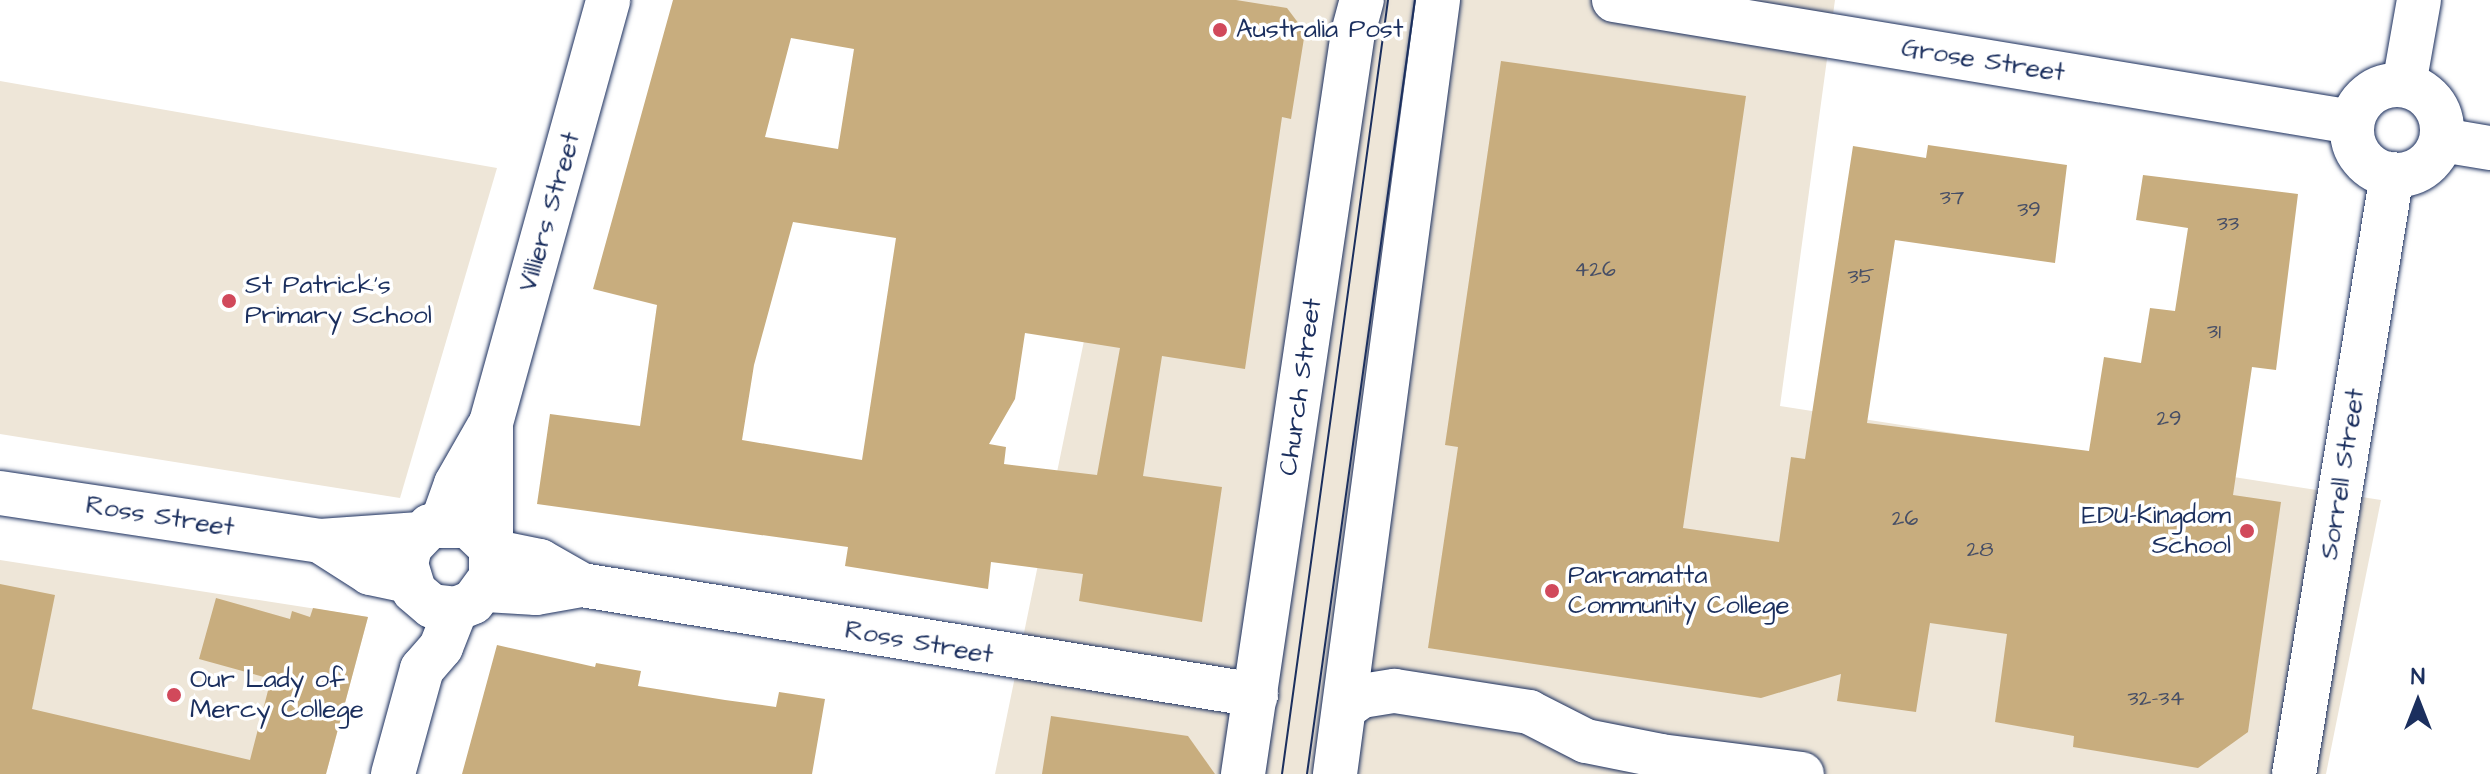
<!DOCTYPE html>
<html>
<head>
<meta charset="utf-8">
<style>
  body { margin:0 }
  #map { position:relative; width:2490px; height:774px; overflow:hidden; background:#fff; font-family:"Architects Daughter",sans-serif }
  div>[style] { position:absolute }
  .built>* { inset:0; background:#eee6d8 }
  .building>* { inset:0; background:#c8ad7e }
  .roads { filter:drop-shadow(0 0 2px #1b2f5e) drop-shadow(0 0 2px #1b2f5e) }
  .street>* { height:44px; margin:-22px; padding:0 22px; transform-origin:22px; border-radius:22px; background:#fff }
  .secondary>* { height:44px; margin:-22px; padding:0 22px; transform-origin:22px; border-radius:22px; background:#fff }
  .secondary>.ring { margin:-22px; padding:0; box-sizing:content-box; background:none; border:44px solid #fff; border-radius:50% }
  .tram>* { height:2px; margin:-1px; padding:0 1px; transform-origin:1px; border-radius:1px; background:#1b2f5e }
  .dots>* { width:22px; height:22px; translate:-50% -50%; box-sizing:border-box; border:4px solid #fff; border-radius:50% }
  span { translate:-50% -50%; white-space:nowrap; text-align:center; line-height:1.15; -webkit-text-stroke:7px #fff; paint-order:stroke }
  .number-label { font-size:22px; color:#464e66 }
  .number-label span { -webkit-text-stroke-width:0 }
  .poi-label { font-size:26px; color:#1b2f5e }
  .left { translate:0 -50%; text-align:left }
  .right { translate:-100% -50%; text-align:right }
  .street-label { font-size:26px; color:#1b2f5e }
  .north { position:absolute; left:2378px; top:662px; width:80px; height:80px; -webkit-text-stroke:6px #fff; paint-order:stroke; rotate:0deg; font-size:22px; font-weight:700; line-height:32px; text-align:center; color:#1b2f5e }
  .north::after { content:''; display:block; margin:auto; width:28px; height:36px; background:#1b2f5e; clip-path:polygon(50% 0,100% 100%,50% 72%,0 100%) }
</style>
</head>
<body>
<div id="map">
  <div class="built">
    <i style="clip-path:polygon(1154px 0,1835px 0,1780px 406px,2381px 500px,2326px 774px,995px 774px)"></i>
    <i style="clip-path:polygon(0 81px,497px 168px,400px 498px,0 434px)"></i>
    <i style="clip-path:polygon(0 560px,368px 617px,326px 774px,0 774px)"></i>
  </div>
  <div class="building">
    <i style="clip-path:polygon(evenodd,673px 0,1236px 0,1287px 8px,1305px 32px,1291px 119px,1282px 117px,1245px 369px,1162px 356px,1143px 476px,1222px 487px,1202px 622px,1079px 601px,1083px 574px,991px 562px,988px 589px,845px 566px,848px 547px,537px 504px,550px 414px,640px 426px,657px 305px,593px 289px,673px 0,791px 38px,854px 49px,838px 149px,765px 137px,791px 38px,673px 0,793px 222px,896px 238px,862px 460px,742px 440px,754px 365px,793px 222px,673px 0,1025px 333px,1120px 348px,1097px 475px,1004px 464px,1006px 447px,989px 444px,1015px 399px,1025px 333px)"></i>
    <i style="clip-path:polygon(1501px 61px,1746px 96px,1683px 528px,1779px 542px,1791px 457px,1805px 459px,1853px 146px,1926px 158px,1928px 145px,2067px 165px,2055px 263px,1895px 240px,1867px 423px,2089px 451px,2104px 357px,2141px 363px,2150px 308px,2175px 311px,2188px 228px,2136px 220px,2143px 175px,2298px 194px,2276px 370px,2252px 367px,2233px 495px,2281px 502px,2248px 732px,2198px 768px,2073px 747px,2074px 736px,1995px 722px,2007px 634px,1930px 623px,1916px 712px,1837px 701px,1841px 674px,1761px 698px,1428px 648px,1458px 447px,1445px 445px)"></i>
    <i style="clip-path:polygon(0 584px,55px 595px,32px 709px,250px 760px,271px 679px,199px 659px,216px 598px,290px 619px,292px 611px,310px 617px,313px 608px,368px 617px,326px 774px,0 774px)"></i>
    <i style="clip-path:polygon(497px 645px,595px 667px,596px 663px,641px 671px,638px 686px,725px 700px,776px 707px,779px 692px,825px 699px,812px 774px,462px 774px)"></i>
    <i style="clip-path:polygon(1051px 716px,1188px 736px,1215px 774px,1042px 774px)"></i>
  </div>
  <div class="roads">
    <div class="street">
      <i style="left:2404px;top:85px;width:86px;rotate:-80deg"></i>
      <i style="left:0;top:493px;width:324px;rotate:8.5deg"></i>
      <i style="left:320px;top:541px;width:100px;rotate:-4deg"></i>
      <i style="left:320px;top:541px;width:59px;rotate:32.6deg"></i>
      <i style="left:370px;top:573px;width:40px;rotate:12deg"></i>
      <i style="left:491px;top:551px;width:50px;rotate:11.5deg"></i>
      <i style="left:540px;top:561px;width:48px;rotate:29.7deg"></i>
      <i style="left:486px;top:590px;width:50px;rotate:3.4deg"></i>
      <i style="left:536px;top:593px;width:47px;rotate:-9.9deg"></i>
      <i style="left:582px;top:585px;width:683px;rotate:9.27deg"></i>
      <i style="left:1346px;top:707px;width:19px;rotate:-35deg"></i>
      <i style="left:1362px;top:696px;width:33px;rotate:-9deg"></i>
      <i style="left:1395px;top:691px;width:136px;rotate:8.9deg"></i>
      <i style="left:1529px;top:712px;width:64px;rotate:27deg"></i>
      <i style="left:1586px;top:741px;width:76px;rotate:11.3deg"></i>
      <i style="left:1661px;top:756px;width:142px;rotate:7.3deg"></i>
      <i style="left:1243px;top:774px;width:749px;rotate:-81.56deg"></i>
      <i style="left:1353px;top:33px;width:34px;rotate:-75deg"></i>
      <i style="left:1335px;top:774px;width:781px;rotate:-82.42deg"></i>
      <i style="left:2294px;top:774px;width:608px;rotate:-80.72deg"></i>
    </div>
    <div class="secondary">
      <i style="left:1614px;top:0;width:748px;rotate:9.39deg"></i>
      <i class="ring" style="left:2352px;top:85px;width:46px;height:46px"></i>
      <i style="left:2442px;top:140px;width:49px;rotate:9.5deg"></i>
      <i style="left:442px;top:523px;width:41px;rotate:-70.3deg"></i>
      <i style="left:456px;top:484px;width:64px;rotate:-60.3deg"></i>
      <i style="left:488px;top:545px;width:28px;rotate:-136deg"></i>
      <i style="left:468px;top:526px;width:38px;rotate:180deg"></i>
      <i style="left:430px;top:526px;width:29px;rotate:134deg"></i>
      <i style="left:410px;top:547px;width:17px;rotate:103deg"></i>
      <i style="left:406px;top:564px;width:28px;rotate:73deg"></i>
      <i style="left:414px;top:591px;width:23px;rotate:40deg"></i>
      <i style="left:432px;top:606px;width:24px;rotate:7deg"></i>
      <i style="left:456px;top:609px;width:18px;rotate:-22deg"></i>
      <i style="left:473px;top:602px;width:31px;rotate:-54deg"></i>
      <i style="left:491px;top:577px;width:154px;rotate:-90deg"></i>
      <i style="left:491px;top:423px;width:439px;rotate:-74.5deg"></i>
      <i style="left:393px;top:774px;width:109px;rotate:-74.6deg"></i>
      <i style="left:422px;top:669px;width:29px;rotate:-49deg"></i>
      <i style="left:441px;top:647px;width:41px;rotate:-68.5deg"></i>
    </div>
  </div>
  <div class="tram">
    <i style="left:1282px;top:774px;width:781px;rotate:-82.2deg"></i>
    <i style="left:1307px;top:774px;width:781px;rotate:-82.06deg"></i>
  </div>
  <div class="dots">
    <i style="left:1220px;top:30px;background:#d1495b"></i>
    <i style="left:229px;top:301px;background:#d1495b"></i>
    <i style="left:2247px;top:531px;background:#d1495b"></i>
    <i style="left:1552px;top:591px;background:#d1495b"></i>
    <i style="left:174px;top:695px;background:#d1495b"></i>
  </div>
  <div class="number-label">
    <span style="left:1952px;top:198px">37</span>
    <span style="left:2029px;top:210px">39</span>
    <span style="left:2228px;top:224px">33</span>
    <span style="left:1595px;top:270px">426</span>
    <span style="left:1861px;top:277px">35</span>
    <span style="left:2214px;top:332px">31</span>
    <span style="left:2169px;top:419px">29</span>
    <span style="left:1905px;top:519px">26</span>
    <span style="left:1980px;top:550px">28</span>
    <span style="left:2156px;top:699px">32-34</span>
  </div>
  <div class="poi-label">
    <span class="left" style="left:1236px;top:30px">Australia Post</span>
    <span class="left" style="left:245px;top:301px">St Patrick's<br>Primary School</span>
    <span class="right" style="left:2231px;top:531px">EDU-Kingdom<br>School</span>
    <span class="left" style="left:1568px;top:591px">Parramatta<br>Community College</span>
    <span class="left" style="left:190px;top:695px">Our Lady of<br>Mercy College</span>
  </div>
  <div class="street-label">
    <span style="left:1983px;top:61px;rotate:9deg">Grose Street</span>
    <span style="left:550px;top:212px;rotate:-74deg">Villiers Street</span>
    <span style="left:1301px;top:387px;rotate:-82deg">Church Street</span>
    <span style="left:2343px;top:474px;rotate:-81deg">Sorrell Street</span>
    <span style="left:160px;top:517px;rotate:9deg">Ross Street</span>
    <span style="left:919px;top:643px;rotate:10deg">Ross Street</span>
  </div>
  <div class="north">N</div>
</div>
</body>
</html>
